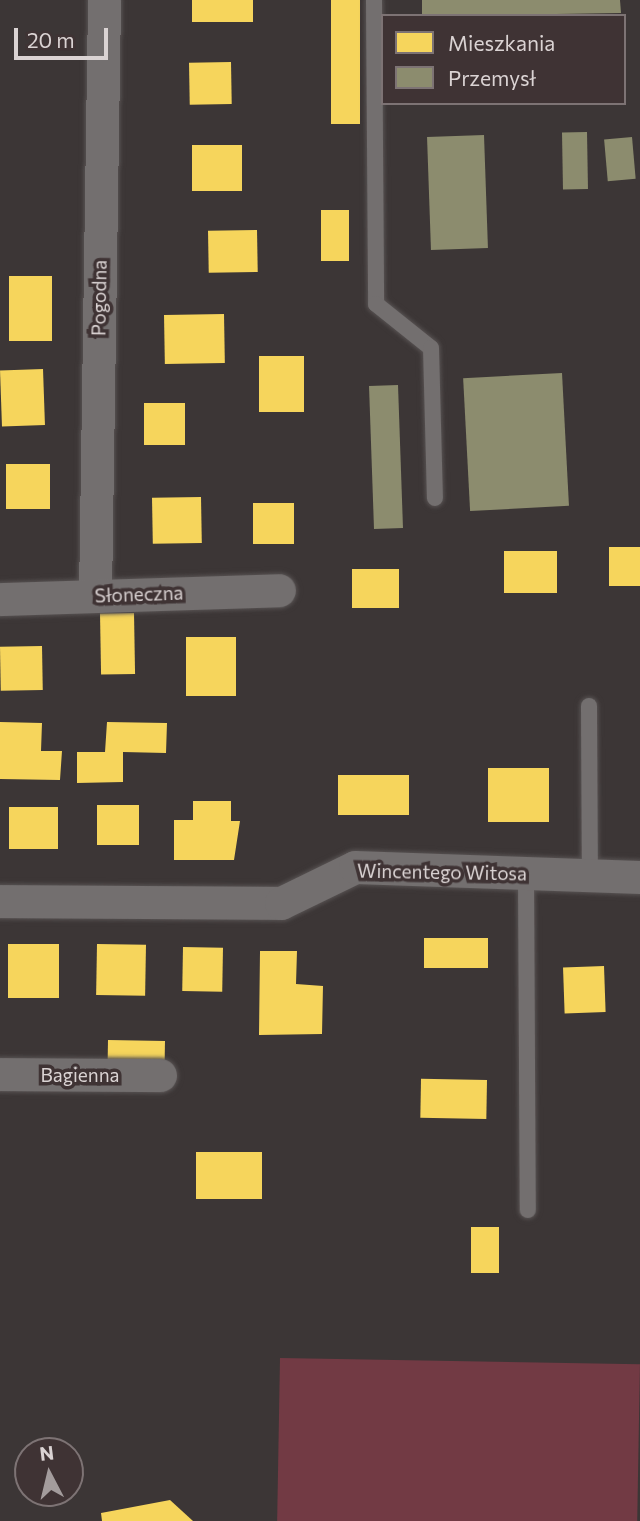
<!DOCTYPE html>
<html>
<head>
<meta charset="utf-8">
<style>
  body { margin:0 }
  #map { position:relative; width:640px; height:1521px; overflow:hidden; background:#3c3636; font-family:Commissioner,sans-serif }
  div>[style] { position:absolute }
  .green>* { inset:0; background:#723a44; transform-origin:0 0 }
  .homes>* { inset:0; background:#f6d55c; transform-origin:0 0 }
  .industry>* { inset:0; background:#8c8c6e; transform-origin:0 0 }
  .roads { filter:drop-shadow(0 0 2px #575252) drop-shadow(0 0 2px #575252) }
  .lane>* { height:16px; margin:-8px; padding:0 8px; transform-origin:8px; border-radius:8px; background:#736f6f }
  .street>* { height:33px; margin:-16.5px; padding:0 16.5px; transform-origin:16.5px; border-radius:16.5px; background:#736f6f }
  span { translate:-50% -50%; white-space:nowrap; text-align:center; line-height:1.15; -webkit-text-stroke:7px #3f3334; paint-order:stroke }
  .street-label { font-size:19px; color:#dad3d3 }
  .legend { position:absolute; left:381px; top:14px; width:245px; height:91px; box-sizing:border-box; background:#3f3334; border:2px solid #7d7374; margin:0; padding:9px 12px; list-style:none; font-size:21px; color:#dad3d3 }
  .legend li { display:flex; align-items:center; gap:14px; height:35px }
  .legend b { width:35px; border:2px solid #7d7374 }
  .north { position:absolute; left:14px; top:1437px; width:70px; height:70px; box-sizing:border-box; background:#3f3334; border:2px solid #7d7374; border-radius:50%; rotate:353deg; font-size:19px; font-weight:700; line-height:28px; text-align:center; color:#dad3d3 }
  .north::after { content:''; display:block; margin:auto; width:24px; height:32px; background:#a39c9c; clip-path:polygon(50% 0,100% 100%,50% 72%,0 100%) }
  .scale { position:absolute; left:14px; top:28px; width:94px; height:32px; box-sizing:border-box; border:4px solid #dad3d3; border-top:0; padding-left:9px; font-size:21px; line-height:24px; white-space:nowrap; color:#dad3d3; -webkit-text-stroke:5px #3f3334; paint-order:stroke }
</style>
</head>
<body>
<div id="map">
  <div class="green">
    <i style="left:280px;top:1358px;width:360px;height:164px;rotate:1deg"></i>
  </div>
  <div class="homes">
    <i style="left:192px;top:0;width:61px;height:22px"></i>
    <i style="left:331px;top:0;width:29px;height:124px"></i>
    <i style="left:231px;top:62px;width:42px;height:42px;rotate:89deg"></i>
    <i style="left:192px;top:145px;width:50px;height:46px"></i>
    <i style="left:321px;top:210px;width:28px;height:51px"></i>
    <i style="left:257px;top:230px;width:42px;height:49px;rotate:89deg"></i>
    <i style="left:9px;top:276px;width:43px;height:65px"></i>
    <i style="left:224px;top:314px;width:49px;height:60px;rotate:89deg"></i>
    <i style="left:259px;top:356px;width:45px;height:56px"></i>
    <i style="left:43px;top:369px;width:56px;height:43px;rotate:88deg"></i>
    <i style="left:144px;top:403px;width:41px;height:42px"></i>
    <i style="left:6px;top:464px;width:44px;height:45px"></i>
    <i style="left:201px;top:497px;width:46px;height:49px;rotate:89deg"></i>
    <i style="left:253px;top:503px;width:41px;height:41px"></i>
    <i style="left:609px;top:547px;width:31px;height:39px"></i>
    <i style="left:504px;top:551px;width:53px;height:42px"></i>
    <i style="left:352px;top:569px;width:47px;height:39px"></i>
    <i style="left:134px;top:613px;width:61px;height:34px;rotate:89deg"></i>
    <i style="left:236px;top:637px;width:59px;height:50px;rotate:90deg"></i>
    <i style="left:42px;top:646px;width:44px;height:42px;rotate:89deg"></i>
    <i style="clip-path:polygon(0 722px,42px 723px,41px 751px,62px 751px,60px 780px,0 779px)"></i>
    <i style="clip-path:polygon(107px 722px,167px 723px,166px 753px,123px 752px,123px 782px,77px 783px,77px 752px,105px 752px)"></i>
    <i style="left:488px;top:768px;width:61px;height:54px"></i>
    <i style="left:338px;top:775px;width:71px;height:40px"></i>
    <i style="clip-path:polygon(193px 801px,231px 801px,231px 821px,240px 821px,234px 860px,174px 860px,174px 820px,193px 820px)"></i>
    <i style="left:97px;top:805px;width:42px;height:40px"></i>
    <i style="left:9px;top:807px;width:49px;height:42px"></i>
    <i style="left:424px;top:938px;width:64px;height:30px"></i>
    <i style="left:59px;top:944px;width:54px;height:51px;rotate:90deg"></i>
    <i style="left:97px;top:944px;width:49px;height:51px;rotate:1deg"></i>
    <i style="left:183px;top:947px;width:40px;height:44px;rotate:1deg"></i>
    <i style="clip-path:polygon(260px 951px,297px 951px,296px 984px,323px 986px,322px 1034px,259px 1035px)"></i>
    <i style="left:604px;top:966px;width:46px;height:41px;rotate:88deg"></i>
    <i style="left:108px;top:1040px;width:57px;height:25px;rotate:1deg"></i>
    <i style="left:487px;top:1080px;width:39px;height:66px;rotate:91deg"></i>
    <i style="left:196px;top:1152px;width:66px;height:47px"></i>
    <i style="left:471px;top:1227px;width:28px;height:46px"></i>
    <i style="clip-path:polygon(170px 1500px,193px 1521px,102px 1521px,101px 1513px)"></i>
  </div>
  <div class="industry">
    <i style="clip-path:polygon(422px 0,620px 0,621px 13px,422px 16px)"></i>
    <i style="left:587px;top:132px;width:57px;height:25px;rotate:89deg"></i>
    <i style="left:484px;top:135px;width:113px;height:57px;rotate:88deg"></i>
    <i style="left:632px;top:137px;width:42px;height:28px;rotate:85deg"></i>
    <i style="left:562px;top:373px;width:133px;height:99px;rotate:87deg"></i>
    <i style="left:398px;top:385px;width:143px;height:29px;rotate:88deg"></i>
  </div>
  <div class="roads">
    <div class="lane">
      <i style="left:374px;top:0;width:304px;rotate:89.6deg"></i>
      <i style="left:376px;top:304px;width:70px;rotate:38.7deg"></i>
      <i style="left:431px;top:348px;width:150px;rotate:88.5deg"></i>
      <i style="left:589px;top:706px;width:169px;rotate:89.7deg"></i>
      <i style="left:526px;top:873px;width:337px;rotate:89.7deg"></i>
    </div>
    <div class="street">
      <i style="left:95px;top:595px;width:595px;rotate:-89.13deg"></i>
      <i style="left:0;top:599px;width:279px;rotate:-1.8deg"></i>
      <i style="left:0;top:901px;width:281px;rotate:0.4deg"></i>
      <i style="left:281px;top:903px;width:82px;rotate:-25.9deg"></i>
      <i style="left:355px;top:867px;width:285px;rotate:2deg"></i>
      <i style="left:0;top:1074px;width:160px;rotate:0.4deg"></i>
    </div>
  </div>
  <div class="street-label">
    <span style="left:99px;top:298px;rotate:-89deg">Pogodna</span>
    <span style="left:139px;top:594px;rotate:-2deg">Słoneczna</span>
    <span style="left:442px;top:872px;rotate:1deg">Wincentego Witosa</span>
    <span style="left:80px;top:1075px">Bagienna</span>
  </div>
  <ul class="legend">
  <li><b style="height:19px;background:#f6d55c"></b>Mieszkania</li>
  <li><b style="height:19px;background:#8c8c6e"></b>Przemysł</li>
  </ul>
  <div class="north">N</div>
  <div class="scale">20 m</div>
</div>
</body>
</html>
